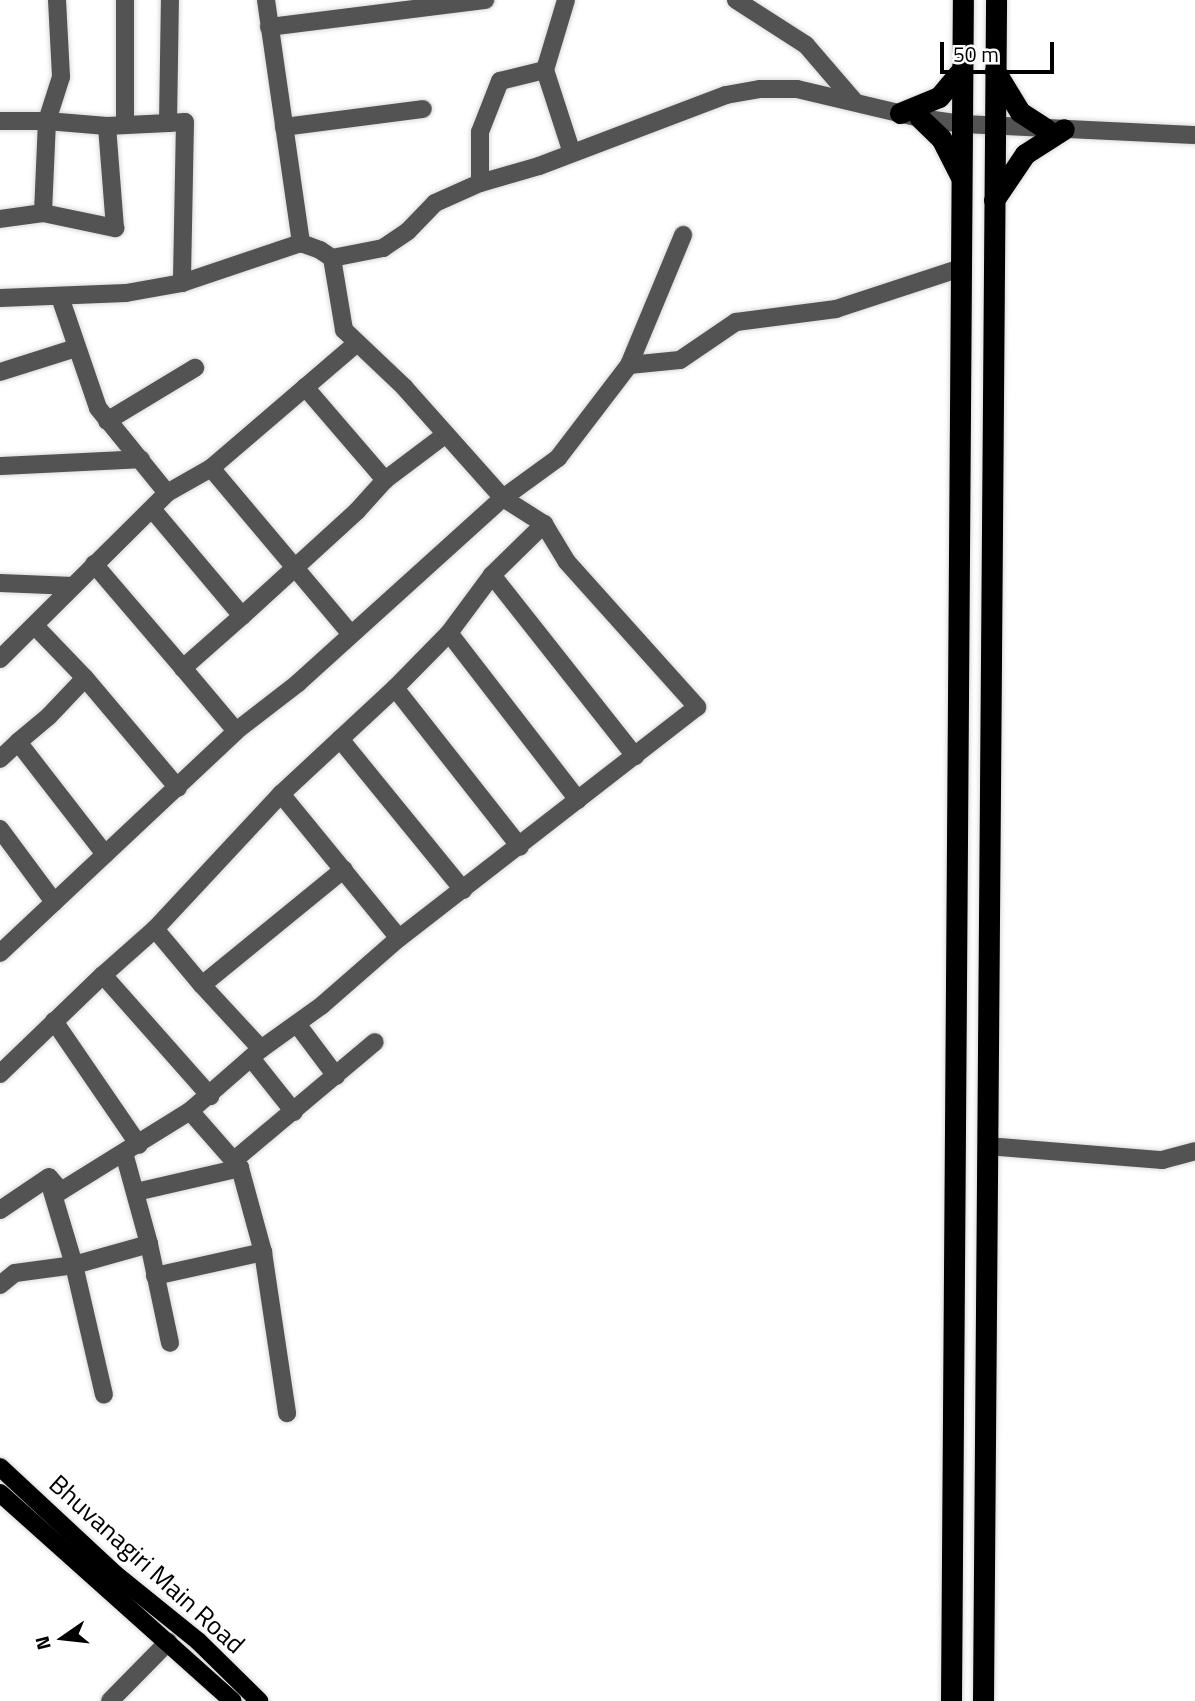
<!DOCTYPE html>
<html>
<head>
<meta charset="utf-8">
<style>
  body { margin:0 }
  #map { position:relative; width:1195px; height:1701px; overflow:hidden; background:#fff; font-family:"Titillium Web",sans-serif }
  div>[style] { position:absolute }
  .roads { filter:drop-shadow(0 0 2px #dbdbdb) drop-shadow(0 0 2px #dbdbdb) }
  .minor>* { height:18px; margin:-9px; padding:0 9px; transform-origin:9px; border-radius:9px; background:#535353 }
  .major>* { height:18px; margin:-9px; padding:0 9px; transform-origin:9px; border-radius:9px; background:#000 }
  .highway>* { height:21px; margin:-10.5px; padding:0 10.5px; transform-origin:10.5px; border-radius:10.5px; background:#000 }
  span { translate:-50% -50%; white-space:nowrap; text-align:center; line-height:1.15; -webkit-text-stroke:6px #fff; paint-order:stroke }
  .street-label { font-size:26px; color:#000 }
  .north { position:absolute; left:28px; top:1603px; width:70px; height:70px; -webkit-text-stroke:5px #fff; paint-order:stroke; rotate:256deg; font-size:19px; font-weight:700; line-height:28px; text-align:center; color:#000 }
  .north::after { content:''; display:block; margin:auto; width:24px; height:32px; background:#000; clip-path:polygon(50% 0,100% 100%,50% 72%,0 100%) }
  .scale { position:absolute; left:940px; top:42px; width:114px; height:32px; box-sizing:border-box; border:4px solid #000; border-top:0; padding-left:9px; font-size:21px; line-height:24px; white-space:nowrap; color:#000; -webkit-text-stroke:5px #fff; paint-order:stroke }
</style>
</head>
<body>
<div id="map">
  <div class="roads">
    <div class="minor">
      <i style="left:57px;top:0;width:77px;rotate:87deg"></i>
      <i style="left:61px;top:77px;width:46px;rotate:107.7deg"></i>
      <i style="left:47px;top:121px;width:60px;rotate:4.8deg"></i>
      <i style="left:107px;top:126px;width:61px;rotate:-2.8deg"></i>
      <i style="left:168px;top:123px;width:123px;rotate:-89.1deg"></i>
      <i style="left:266px;top:0;width:246px;rotate:81.8deg"></i>
      <i style="left:566px;top:0;width:73px;rotate:106.7deg"></i>
      <i style="left:545px;top:70px;width:87px;rotate:72deg"></i>
      <i style="left:736px;top:0;width:83px;rotate:32.7deg"></i>
      <i style="left:806px;top:45px;width:75px;rotate:49.3deg"></i>
      <i style="left:269px;top:27px;width:218px;rotate:-7.1deg"></i>
      <i style="left:0;top:121px;width:47px"></i>
      <i style="left:47px;top:121px;width:92px;rotate:92.5deg"></i>
      <i style="left:43px;top:213px;width:43px;rotate:172.1deg"></i>
      <i style="left:168px;top:123px;width:17px;rotate:-3deg"></i>
      <i style="left:185px;top:122px;width:161px;rotate:91.1deg"></i>
      <i style="left:125px;top:125px;width:125px;rotate:-90deg"></i>
      <i style="left:284px;top:127px;width:140px;rotate:-7.4deg"></i>
      <i style="left:480px;top:183px;width:51px;rotate:-90deg"></i>
      <i style="left:480px;top:132px;width:55px;rotate:-68.6deg"></i>
      <i style="left:500px;top:81px;width:46px;rotate:-13.7deg"></i>
      <i style="left:43px;top:213px;width:74px;rotate:11.8deg"></i>
      <i style="left:115px;top:228px;width:102px;rotate:-94.5deg"></i>
      <i style="left:332px;top:258px;width:52px;rotate:-11.1deg"></i>
      <i style="left:383px;top:248px;width:30px;rotate:-34deg"></i>
      <i style="left:408px;top:231px;width:39px;rotate:-46deg"></i>
      <i style="left:435px;top:203px;width:49px;rotate:-24deg"></i>
      <i style="left:480px;top:183px;width:61px;rotate:-16.1deg"></i>
      <i style="left:539px;top:166px;width:200px;rotate:-20.8deg"></i>
      <i style="left:726px;top:95px;width:35px;rotate:-10deg"></i>
      <i style="left:760px;top:89px;width:37px"></i>
      <i style="left:797px;top:89px;width:126px;rotate:13.3deg"></i>
      <i style="left:920px;top:118px;width:42px;rotate:8.1deg"></i>
      <i style="left:962px;top:124px;width:233px;rotate:2.7deg"></i>
      <i style="left:60px;top:297px;width:117px;rotate:71.1deg"></i>
      <i style="left:98px;top:408px;width:109px;rotate:50.9deg"></i>
      <i style="left:0;top:298px;width:126px;rotate:-2.3deg"></i>
      <i style="left:126px;top:293px;width:57px;rotate:-10.1deg"></i>
      <i style="left:182px;top:283px;width:126px;rotate:-18.6deg"></i>
      <i style="left:301px;top:243px;width:20px;rotate:20deg"></i>
      <i style="left:320px;top:250px;width:14px;rotate:34deg"></i>
      <i style="left:332px;top:258px;width:73px;rotate:80.5deg"></i>
      <i style="left:344px;top:330px;width:83px;rotate:43.5deg"></i>
      <i style="left:404px;top:387px;width:149px;rotate:48.3deg"></i>
      <i style="left:503px;top:498px;width:49px;rotate:32.4deg"></i>
      <i style="left:544px;top:524px;width:44px;rotate:58.8deg"></i>
      <i style="left:567px;top:562px;width:195px;rotate:48.1deg"></i>
      <i style="left:697px;top:707px;width:377px;rotate:142.2deg"></i>
      <i style="left:399px;top:938px;width:103px;rotate:138.9deg"></i>
      <i style="left:321px;top:1006px;width:74px;rotate:144.4deg"></i>
      <i style="left:261px;top:1049px;width:94px;rotate:138.9deg"></i>
      <i style="left:190px;top:1111px;width:152px;rotate:148.2deg"></i>
      <i style="left:61px;top:1191px;width:18px;rotate:-131deg"></i>
      <i style="left:49px;top:1177px;width:59px;rotate:146deg"></i>
      <i style="left:629px;top:365px;width:51px;rotate:-5.6deg"></i>
      <i style="left:680px;top:360px;width:68px;rotate:-34.2deg"></i>
      <i style="left:736px;top:322px;width:101px;rotate:-7.4deg"></i>
      <i style="left:836px;top:309px;width:132px;rotate:-18.2deg"></i>
      <i style="left:0;top:372px;width:80px;rotate:-17.5deg"></i>
      <i style="left:305px;top:387px;width:123px;rotate:49.3deg"></i>
      <i style="left:107px;top:421px;width:103px;rotate:-31.1deg"></i>
      <i style="left:0;top:466px;width:141px;rotate:-2.8deg"></i>
      <i style="left:211px;top:468px;width:217px;rotate:49.9deg"></i>
      <i style="left:152px;top:509px;width:140px;rotate:49.9deg"></i>
      <i style="left:242px;top:616px;width:79px;rotate:138.6deg"></i>
      <i style="left:183px;top:668px;width:82px;rotate:49.9deg"></i>
      <i style="left:94px;top:564px;width:137px;rotate:49.4deg"></i>
      <i style="left:492px;top:575px;width:231px;rotate:51.7deg"></i>
      <i style="left:0;top:583px;width:73px;rotate:2.4deg"></i>
      <i style="left:242px;top:616px;width:156px;rotate:-42.4deg"></i>
      <i style="left:357px;top:511px;width:42px;rotate:-47.9deg"></i>
      <i style="left:385px;top:480px;width:76px;rotate:-37deg"></i>
      <i style="left:35px;top:626px;width:72px;rotate:46.1deg"></i>
      <i style="left:85px;top:678px;width:144px;rotate:49.8deg"></i>
      <i style="left:449px;top:633px;width:211px;rotate:52.3deg"></i>
      <i style="left:0;top:659px;width:235px;rotate:-44.8deg"></i>
      <i style="left:167px;top:493px;width:51px;rotate:-29.6deg"></i>
      <i style="left:211px;top:468px;width:192px;rotate:-40.6deg"></i>
      <i style="left:395px;top:688px;width:202px;rotate:51.8deg"></i>
      <i style="left:340px;top:739px;width:195px;rotate:50.8deg"></i>
      <i style="left:18px;top:742px;width:40px;rotate:-40deg"></i>
      <i style="left:49px;top:716px;width:52px;rotate:-46.5deg"></i>
      <i style="left:0;top:759px;width:25px;rotate:-43deg"></i>
      <i style="left:18px;top:742px;width:142px;rotate:52.2deg"></i>
      <i style="left:281px;top:794px;width:186px;rotate:50.7deg"></i>
      <i style="left:0;top:829px;width:91px;rotate:53.5deg"></i>
      <i style="left:155px;top:929px;width:73px;rotate:50deg"></i>
      <i style="left:202px;top:985px;width:183px;rotate:-39.2deg"></i>
      <i style="left:0;top:953px;width:324px;rotate:-43.2deg"></i>
      <i style="left:236px;top:731px;width:78px;rotate:-37.7deg"></i>
      <i style="left:298px;top:683px;width:276px;rotate:-42.1deg"></i>
      <i style="left:503px;top:498px;width:68px;rotate:-36deg"></i>
      <i style="left:558px;top:458px;width:117px;rotate:-52.6deg"></i>
      <i style="left:629px;top:365px;width:141px;rotate:-67.4deg"></i>
      <i style="left:103px;top:975px;width:162px;rotate:48.5deg"></i>
      <i style="left:202px;top:985px;width:87px;rotate:47.3deg"></i>
      <i style="left:54px;top:1021px;width:150px;rotate:55.6deg"></i>
      <i style="left:297px;top:1024px;width:65px;rotate:53.1deg"></i>
      <i style="left:251px;top:1058px;width:69px;rotate:51.5deg"></i>
      <i style="left:0;top:1074px;width:143px;rotate:-43.9deg"></i>
      <i style="left:103px;top:975px;width:69px;rotate:-41.5deg"></i>
      <i style="left:155px;top:929px;width:185px;rotate:-47deg"></i>
      <i style="left:281px;top:794px;width:156px;rotate:-42.9deg"></i>
      <i style="left:395px;top:688px;width:77px;rotate:-45.5deg"></i>
      <i style="left:449px;top:633px;width:72px;rotate:-53.4deg"></i>
      <i style="left:492px;top:575px;width:73px;rotate:-44.4deg"></i>
      <i style="left:190px;top:1111px;width:76px;rotate:48.7deg"></i>
      <i style="left:240px;top:1168px;width:87px;rotate:74.7deg"></i>
      <i style="left:263px;top:1252px;width:163px;rotate:81.5deg"></i>
      <i style="left:987px;top:1146px;width:176px;rotate:4.6deg"></i>
      <i style="left:1162px;top:1160px;width:34px;rotate:-15deg"></i>
      <i style="left:124px;top:1153px;width:94px;rotate:74.6deg"></i>
      <i style="left:149px;top:1244px;width:101px;rotate:78deg"></i>
      <i style="left:233px;top:1161px;width:185px;rotate:-40deg"></i>
      <i style="left:49px;top:1181px;width:88px;rotate:73.4deg"></i>
      <i style="left:74px;top:1265px;width:133px;rotate:77deg"></i>
      <i style="left:136px;top:1192px;width:107px;rotate:-13deg"></i>
      <i style="left:155px;top:1276px;width:111px;rotate:-12.5deg"></i>
      <i style="left:0;top:1285px;width:19px;rotate:-39deg"></i>
      <i style="left:15px;top:1273px;width:60px;rotate:-7.7deg"></i>
      <i style="left:74px;top:1265px;width:78px;rotate:-15.6deg"></i>
      <i style="left:110px;top:1701px;width:83px;rotate:-45.5deg"></i>
    </div>
    <div class="major">
      <i style="left:0;top:1467px;width:157px;rotate:42.9deg"></i>
      <i style="left:115px;top:1574px;width:107px;rotate:38.9deg"></i>
      <i style="left:198px;top:1641px;width:86px;rotate:44.5deg"></i>
      <i style="left:0;top:1493px;width:312px;rotate:41.8deg"></i>
    </div>
    <div class="highway">
      <i style="left:995px;top:71px;width:48px;rotate:58.6deg"></i>
      <i style="left:1020px;top:112px;width:31px;rotate:33deg"></i>
      <i style="left:900px;top:113px;width:42px;rotate:-22.3deg"></i>
      <i style="left:939px;top:97px;width:35px;rotate:-50deg"></i>
      <i style="left:920px;top:118px;width:29px;rotate:44deg"></i>
      <i style="left:941px;top:138px;width:44px;rotate:62.9deg"></i>
      <i style="left:994px;top:200px;width:55px;rotate:-56deg"></i>
      <i style="left:1025px;top:154px;width:46px;rotate:-32.7deg"></i>
      <i style="left:951px;top:1701px;width:1701px;rotate:-89.6deg"></i>
      <i style="left:983px;top:1701px;width:1701px;rotate:-89.56deg"></i>
    </div>
  </div>
  <div class="street-label">
    <span style="left:147px;top:1564px;rotate:42deg">Bhuvanagiri Main Road</span>
  </div>
  <div class="north">N</div>
  <div class="scale">50 m</div>
</div>
</body>
</html>
